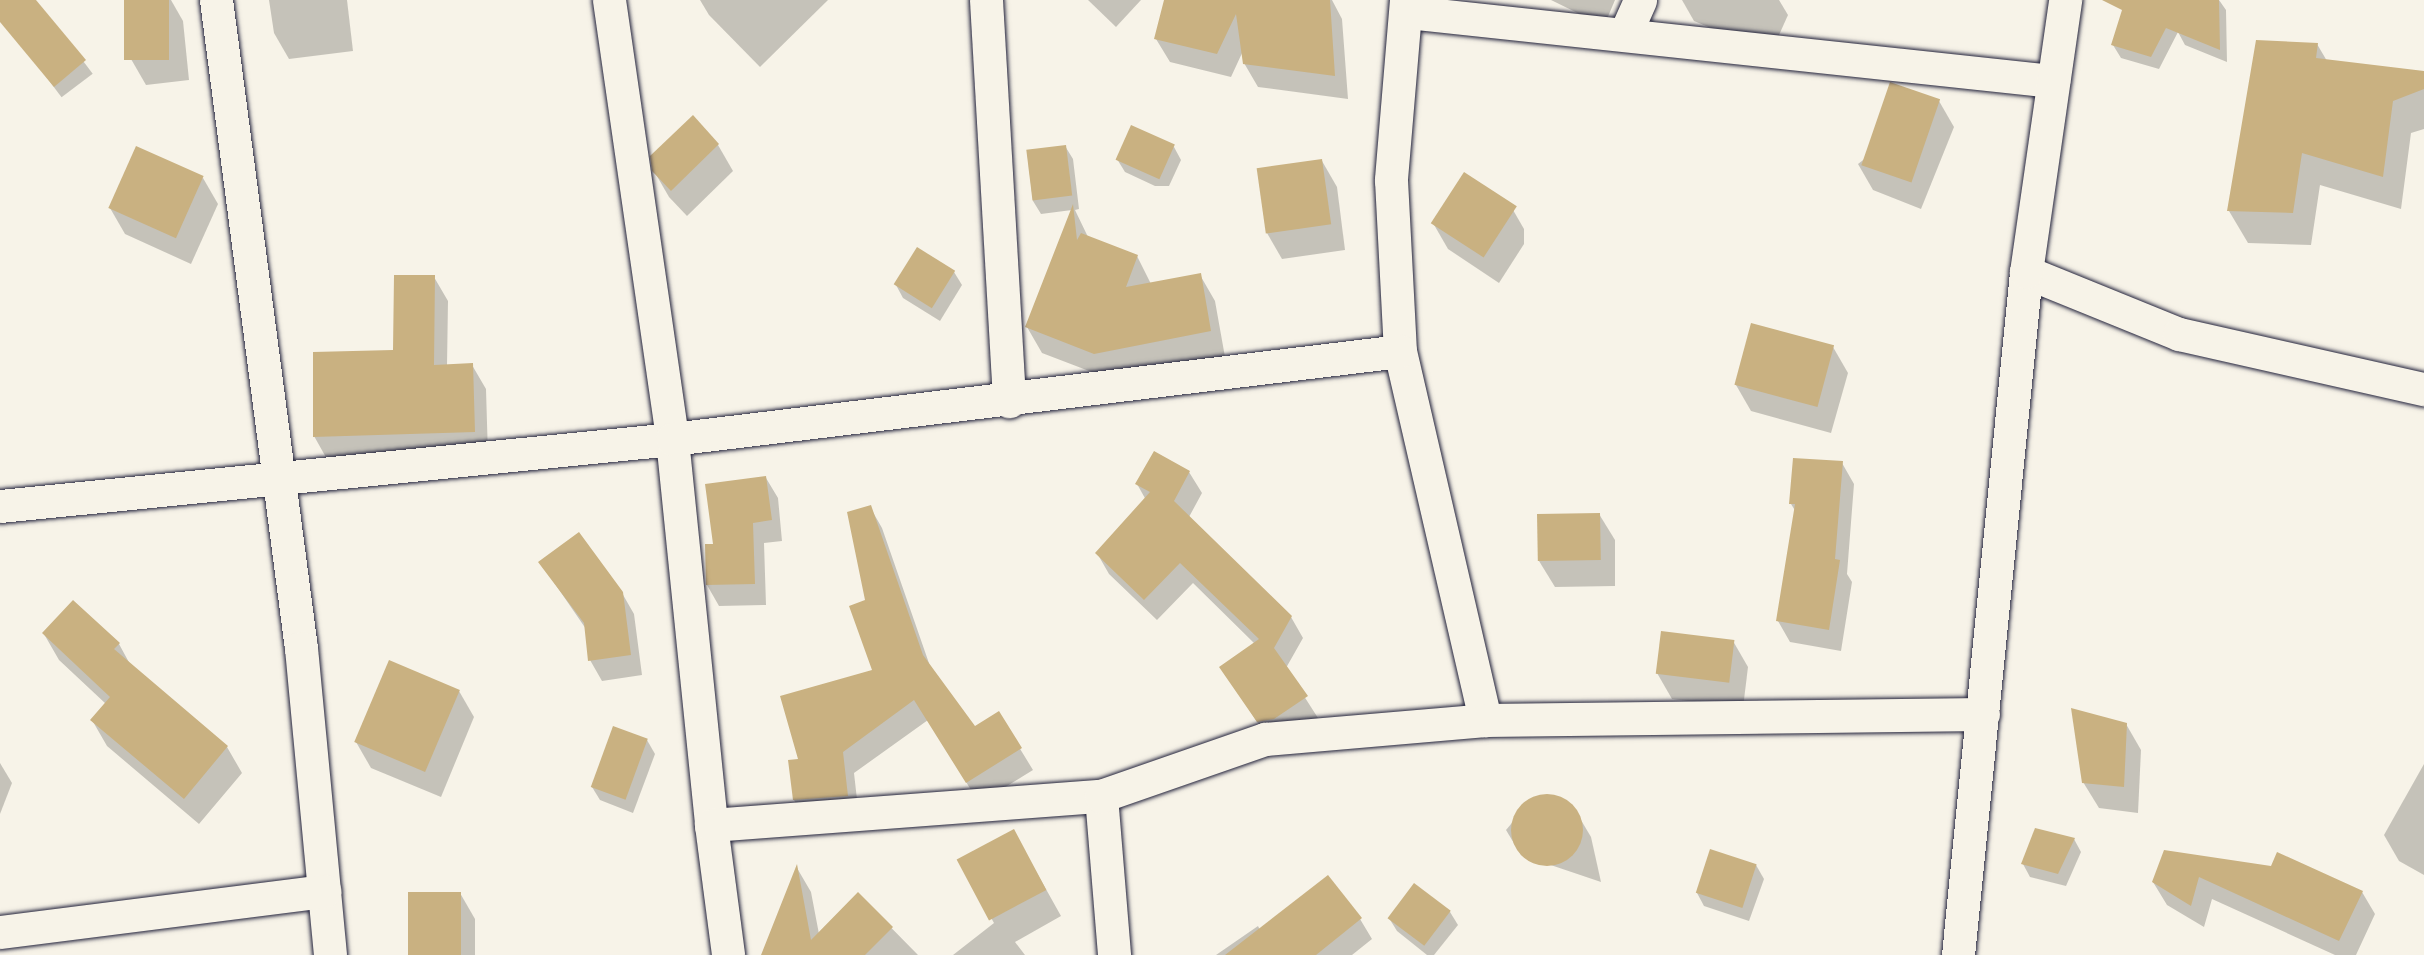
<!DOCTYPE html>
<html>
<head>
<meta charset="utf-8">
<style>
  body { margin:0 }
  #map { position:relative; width:2424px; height:955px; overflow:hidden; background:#f7f3e8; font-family:"Comic Neue",sans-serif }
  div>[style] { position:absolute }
  .shadow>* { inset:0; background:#0003; transform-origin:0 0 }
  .building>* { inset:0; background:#c9b181; transform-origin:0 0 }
  .round { border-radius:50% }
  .roads { filter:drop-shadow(0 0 2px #22223b) drop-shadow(0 0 2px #22223b) }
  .minor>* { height:33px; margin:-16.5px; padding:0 16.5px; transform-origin:16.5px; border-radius:16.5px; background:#f7f3e8 }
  span { translate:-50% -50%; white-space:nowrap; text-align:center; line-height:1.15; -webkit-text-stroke:6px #f7f3e8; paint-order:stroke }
</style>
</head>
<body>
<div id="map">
  <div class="shadow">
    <i style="clip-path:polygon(126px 0,171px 0,183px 21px,189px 80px,146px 85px,131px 59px)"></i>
    <i style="clip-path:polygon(269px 0,347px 0,353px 51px,289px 59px,274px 33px)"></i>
    <i style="clip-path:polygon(700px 0,828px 0,760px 67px,709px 15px)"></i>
    <i style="clip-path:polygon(1088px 0,1141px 0,1116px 27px)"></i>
    <i style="clip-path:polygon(1166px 0,1332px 0,1342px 19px,1348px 99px,1258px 87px,1244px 63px,1243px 51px,1231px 77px,1170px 62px,1156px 39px)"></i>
    <i style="clip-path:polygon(1551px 0,1615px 0,1604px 26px)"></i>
    <i style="clip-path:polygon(1682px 0,1779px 0,1788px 15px,1771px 53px,1694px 21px)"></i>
    <i style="clip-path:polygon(2127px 0,2219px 0,2226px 10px,2227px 62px,2185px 45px,2178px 32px,2159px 69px,2121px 58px,2113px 45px)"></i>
    <i style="left:62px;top:33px;width:51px;height:39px;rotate:53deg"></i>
    <i style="clip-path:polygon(2317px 44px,2327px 61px,2424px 72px,2424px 129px,2411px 133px,2401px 209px,2320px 185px,2311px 245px,2248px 243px,2229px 211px)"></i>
    <i style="clip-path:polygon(1939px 101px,1954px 127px,1921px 209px,1873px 190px,1858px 164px)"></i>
    <i style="clip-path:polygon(693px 118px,718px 145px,733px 171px,687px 216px,669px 197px,654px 171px)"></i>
    <i style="clip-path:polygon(1065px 146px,1073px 159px,1079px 209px,1075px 210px,1088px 237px,1137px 256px,1151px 284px,1200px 275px,1215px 301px,1225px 357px,1110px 379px,1042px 353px,1027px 327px,1072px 210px,1041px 214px,1033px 201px,1027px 151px)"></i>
    <i style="clip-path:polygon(1174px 147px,1181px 160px,1169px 186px,1155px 186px,1125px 172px,1117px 159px)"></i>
    <i style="clip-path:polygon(1322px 161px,1337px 187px,1345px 250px,1282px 259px,1267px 233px)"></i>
    <i style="clip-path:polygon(203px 178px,218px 204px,191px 264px,125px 234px,110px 208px)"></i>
    <i style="clip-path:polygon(1509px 203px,1524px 229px,1524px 244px,1499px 283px,1448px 249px,1433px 223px)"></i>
    <i style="clip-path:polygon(954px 272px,962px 285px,940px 321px,903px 298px,896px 285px)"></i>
    <i style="clip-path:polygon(434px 277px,448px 301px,447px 366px,472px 365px,486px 389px,488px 456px,328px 461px,314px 436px,394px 352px)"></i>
    <i style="clip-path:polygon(1833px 347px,1848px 373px,1831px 433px,1751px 411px,1736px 385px)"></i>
    <i style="clip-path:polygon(1842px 463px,1854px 484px,1847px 574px,1852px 582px,1841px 651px,1790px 642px,1778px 621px,1796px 512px,1791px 504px)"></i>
    <i style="clip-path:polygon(1189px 472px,1202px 493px,1189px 517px,1291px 617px,1303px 638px,1286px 668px,1318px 718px,1271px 743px,1221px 667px,1255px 644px,1193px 583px,1157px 620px,1109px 574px,1097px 553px,1146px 500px,1137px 484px)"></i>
    <i style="clip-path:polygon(766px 478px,778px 498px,782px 541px,764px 543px,766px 605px,719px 606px,707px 585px,707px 546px,715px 546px)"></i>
    <i style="clip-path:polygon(870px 507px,882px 528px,931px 669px,974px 728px,998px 713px,1033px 770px,979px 803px,928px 720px,854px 773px,859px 817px,806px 821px,794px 800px,800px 760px,874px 671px,867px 601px)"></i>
    <i style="clip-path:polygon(1599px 514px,1615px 540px,1615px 586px,1555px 587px,1539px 561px)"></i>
    <i style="clip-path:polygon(540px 562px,622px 593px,634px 614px,642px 675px,602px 681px,590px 660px,586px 629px)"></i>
    <i style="clip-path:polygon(44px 634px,119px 644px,131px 666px,227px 747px,242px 773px,199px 824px,107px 746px,92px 720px,106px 704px,59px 660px)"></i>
    <i style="clip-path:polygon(1733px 641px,1748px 667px,1743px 708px,1672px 699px,1657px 673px)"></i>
    <i style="clip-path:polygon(459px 691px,474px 717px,441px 797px,371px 768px,356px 742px)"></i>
    <i style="clip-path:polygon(2126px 724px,2141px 750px,2138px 813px,2099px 808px,2083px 782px)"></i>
    <i style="clip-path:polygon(647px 740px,655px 754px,633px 813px,600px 800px,592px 787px)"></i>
    <i style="clip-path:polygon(0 763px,12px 783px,0 814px)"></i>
    <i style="clip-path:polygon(2424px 764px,2424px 875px,2399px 861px,2384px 835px)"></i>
    <i style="clip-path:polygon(1555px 798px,1575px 810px,1591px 837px,1601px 882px,1521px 855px,1506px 830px,1532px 799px)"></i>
    <i style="clip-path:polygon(2074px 839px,2081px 852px,2066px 886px,2030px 877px,2023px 864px)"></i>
    <i style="clip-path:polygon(1028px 857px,1061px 916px,1015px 942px,1025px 955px,953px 955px,994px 923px,959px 861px)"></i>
    <i style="clip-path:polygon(1756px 865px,1764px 879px,1749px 921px,1704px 906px,1697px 893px)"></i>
    <i style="clip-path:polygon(2272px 867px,2362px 892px,2375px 914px,2356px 955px,2335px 955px,2212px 899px,2204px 927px,2167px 905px,2153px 882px)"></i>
    <i style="clip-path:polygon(797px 868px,811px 892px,819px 934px,858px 894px,918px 955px,763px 955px)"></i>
    <i style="clip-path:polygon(460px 893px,475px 919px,475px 955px,410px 955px)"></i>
    <i style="clip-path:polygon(1450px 912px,1458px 925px,1434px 955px,1427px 955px,1397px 931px,1389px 918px)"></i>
    <i style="clip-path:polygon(1360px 919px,1372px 939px,1352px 955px,1216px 955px,1258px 926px,1260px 930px)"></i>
  </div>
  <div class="building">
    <i style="clip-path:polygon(0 0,36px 0,86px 60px,54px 87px,0 22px)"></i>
    <i style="left:124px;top:0;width:45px;height:60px"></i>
    <i style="clip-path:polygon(1164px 0,1330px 0,1335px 76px,1243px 64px,1236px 14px,1217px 54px,1154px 39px)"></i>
    <i style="clip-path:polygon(2102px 0,2219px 0,2220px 50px,2166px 28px,2151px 57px,2111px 45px,2122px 10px)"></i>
    <i style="clip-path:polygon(2256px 40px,2318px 43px,2316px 58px,2424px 71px,2424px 89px,2393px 101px,2383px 177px,2302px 153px,2293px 213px,2227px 211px)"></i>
    <i style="left:1890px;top:82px;width:53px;height:88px;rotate:19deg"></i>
    <i style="clip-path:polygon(693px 115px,719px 144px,671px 191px,652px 171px,650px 156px)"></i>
    <i style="left:1131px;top:125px;width:48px;height:38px;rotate:24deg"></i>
    <i style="left:1066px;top:145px;width:51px;height:40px;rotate:83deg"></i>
    <i style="left:136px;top:146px;width:74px;height:68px;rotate:24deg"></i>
    <i style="left:1322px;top:159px;width:66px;height:66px;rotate:82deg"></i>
    <i style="left:1464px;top:172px;width:63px;height:61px;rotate:33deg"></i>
    <i style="clip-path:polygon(1073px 204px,1077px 240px,1081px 233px,1138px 255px,1126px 287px,1201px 273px,1211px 331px,1094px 354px,1025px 327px)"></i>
    <i style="left:917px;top:247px;width:45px;height:44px;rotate:32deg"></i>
    <i style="clip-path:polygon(394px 275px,435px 275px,434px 365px,473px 363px,475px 432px,313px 437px,313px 352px,393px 350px)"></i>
    <i style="left:1751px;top:323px;width:86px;height:64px;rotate:15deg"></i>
    <i style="clip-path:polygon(1154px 451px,1190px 471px,1174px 501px,1292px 616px,1274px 648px,1308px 696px,1274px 719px,1257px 722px,1219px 667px,1259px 639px,1180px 563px,1144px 600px,1095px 553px,1150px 492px,1135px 484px)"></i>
    <i style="clip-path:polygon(1793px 458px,1843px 461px,1835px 559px,1840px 560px,1829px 630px,1776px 621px,1795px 504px,1789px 504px)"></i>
    <i style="clip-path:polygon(766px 476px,772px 520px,753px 523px,755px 584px,706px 585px,705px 544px,713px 544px,705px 484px)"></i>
    <i style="clip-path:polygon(871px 505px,923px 655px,975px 726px,999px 711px,1022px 748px,966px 783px,914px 700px,843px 752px,848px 796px,793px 800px,788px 760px,798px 759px,780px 696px,872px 670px,849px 606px,865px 600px,847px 512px)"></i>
    <i style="left:1600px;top:513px;width:47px;height:63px;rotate:89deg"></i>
    <i style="clip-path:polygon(579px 532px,623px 592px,631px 655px,588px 661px,584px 623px,538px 562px)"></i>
    <i style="clip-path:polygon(73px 600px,120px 643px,114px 649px,228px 746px,184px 799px,90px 720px,110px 697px,42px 633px)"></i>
    <i style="left:1661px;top:631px;width:74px;height:43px;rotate:7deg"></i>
    <i style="left:389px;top:660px;width:77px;height:89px;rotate:23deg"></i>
    <i style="clip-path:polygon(2071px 708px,2127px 723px,2124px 787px,2082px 783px)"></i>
    <i style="left:613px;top:726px;width:37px;height:65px;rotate:20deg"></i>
    <i class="round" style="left:1511px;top:794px;width:72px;height:72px"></i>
    <i style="clip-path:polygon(2035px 828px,2075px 838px,2058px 874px,2021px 864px)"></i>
    <i style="left:1014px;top:829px;width:69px;height:65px;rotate:62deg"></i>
    <i style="left:1710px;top:849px;width:49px;height:46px;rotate:18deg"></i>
    <i style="clip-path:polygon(2164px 850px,2271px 866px,2277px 852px,2363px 891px,2339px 941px,2199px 877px,2191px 906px,2152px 882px)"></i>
    <i style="clip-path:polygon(797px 864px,811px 940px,858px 892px,893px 927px,865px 955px,761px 955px)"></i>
    <i style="clip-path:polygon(1328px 875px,1362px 918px,1316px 955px,1225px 955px)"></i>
    <i style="left:1414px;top:883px;width:46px;height:44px;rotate:37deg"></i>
    <i style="left:408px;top:892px;width:53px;height:63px"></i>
  </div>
  <div class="roads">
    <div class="minor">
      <i style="left:216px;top:0;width:654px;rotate:82.53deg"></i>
      <i style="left:301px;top:648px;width:308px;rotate:84.6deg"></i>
      <i style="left:609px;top:0;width:443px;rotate:81.8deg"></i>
      <i style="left:672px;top:439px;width:388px;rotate:84.2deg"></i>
      <i style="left:711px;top:825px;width:131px;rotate:82.5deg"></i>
      <i style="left:986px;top:0;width:402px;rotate:86.7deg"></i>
      <i style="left:1406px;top:0;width:181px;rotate:94.8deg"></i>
      <i style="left:1391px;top:180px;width:171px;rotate:87deg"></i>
      <i style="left:1400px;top:351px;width:379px;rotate:77deg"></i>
      <i style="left:1408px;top:12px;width:649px;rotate:6.11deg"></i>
      <i style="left:1625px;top:34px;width:37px;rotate:-66deg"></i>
      <i style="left:2026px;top:272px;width:165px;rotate:22.1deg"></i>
      <i style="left:2179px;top:334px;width:251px;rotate:12.7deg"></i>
      <i style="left:0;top:506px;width:675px;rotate:-5.69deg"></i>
      <i style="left:672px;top:439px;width:733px;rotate:-6.89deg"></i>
      <i style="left:1101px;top:796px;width:160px;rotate:85.3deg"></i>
      <i style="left:711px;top:825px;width:391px;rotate:-4.3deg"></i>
      <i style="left:1101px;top:796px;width:174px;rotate:-19.2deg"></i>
      <i style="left:1265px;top:739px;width:221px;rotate:-4.9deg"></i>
      <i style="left:1485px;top:720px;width:498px;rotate:-0.7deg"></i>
      <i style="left:0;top:932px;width:327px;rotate:-7.2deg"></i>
      <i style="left:1958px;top:955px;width:686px;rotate:-84.31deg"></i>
      <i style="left:2026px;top:272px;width:275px;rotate:-81.8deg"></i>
    </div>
  </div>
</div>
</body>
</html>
